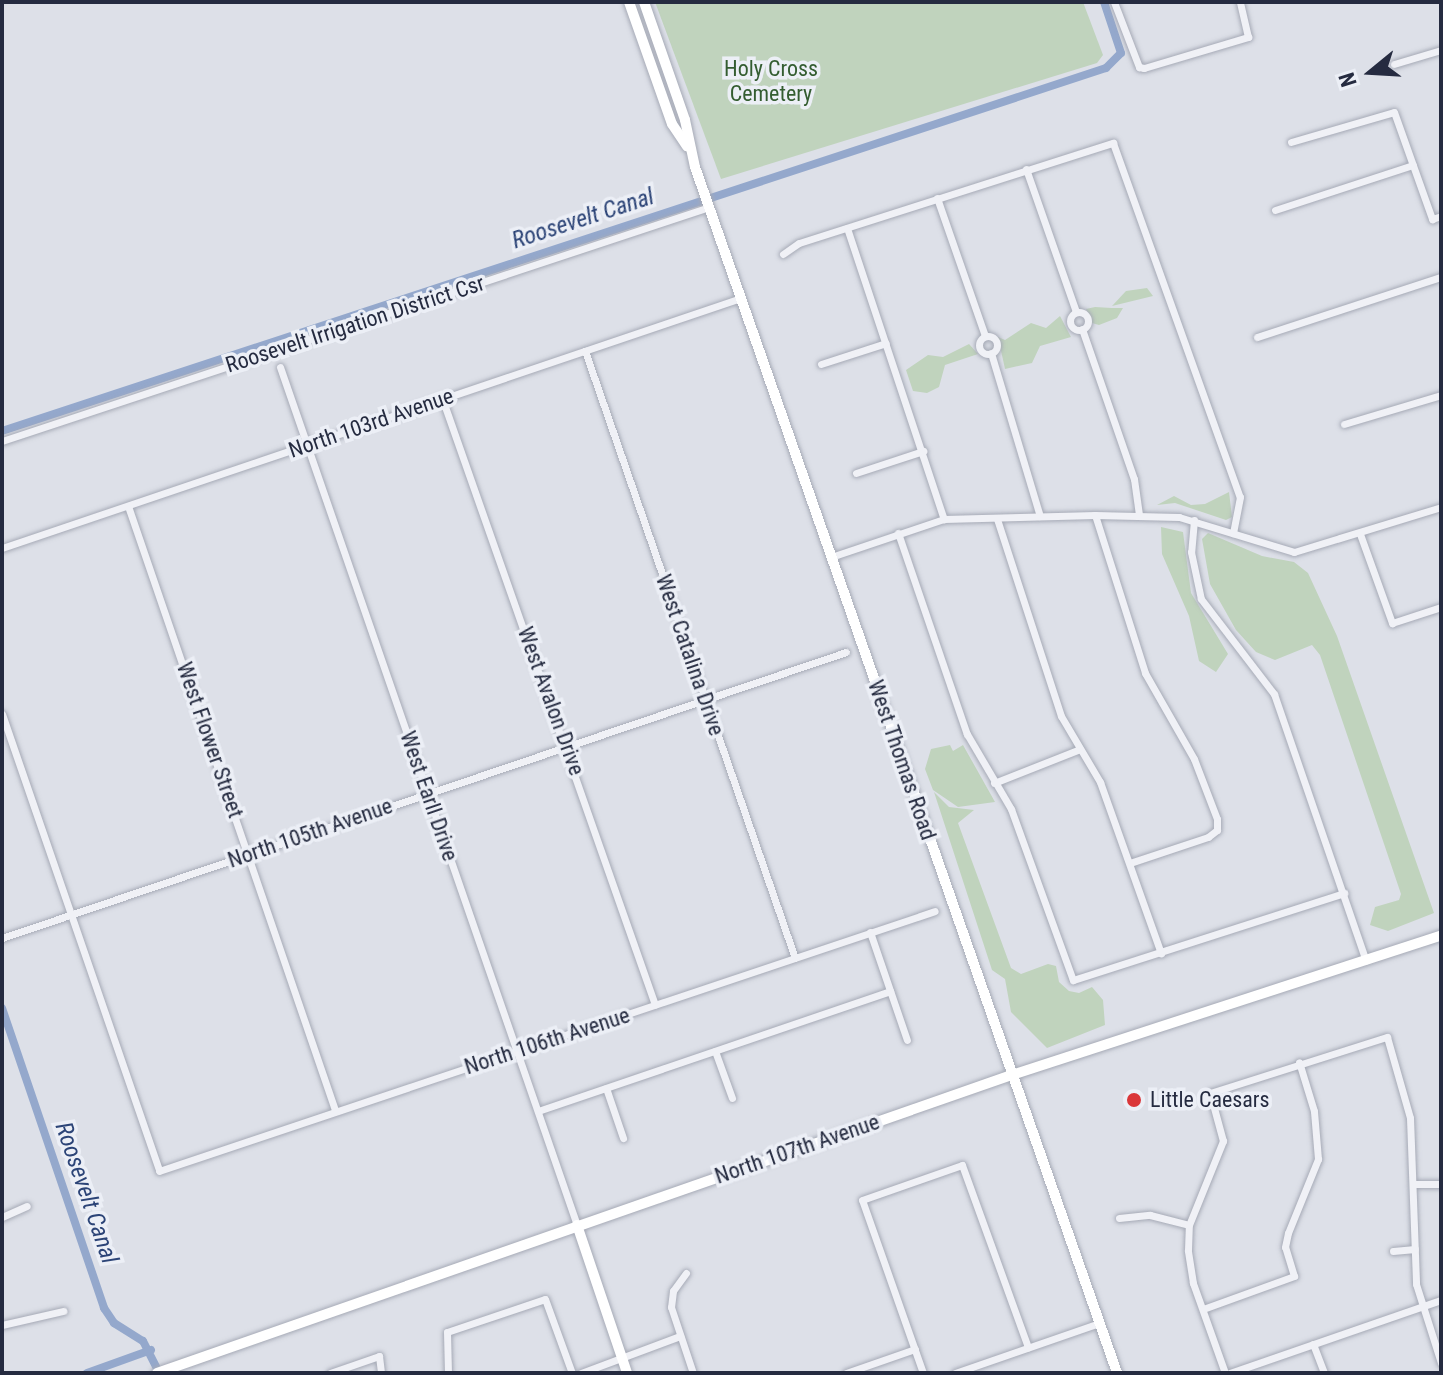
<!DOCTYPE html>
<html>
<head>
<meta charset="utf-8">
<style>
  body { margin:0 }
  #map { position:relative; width:1443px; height:1375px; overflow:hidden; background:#dde0e8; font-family:"Roboto Condensed",sans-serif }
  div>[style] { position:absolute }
  .green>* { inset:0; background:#c0d3bd }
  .canal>* { height:8px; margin:-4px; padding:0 4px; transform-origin:4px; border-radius:4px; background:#94a8cc }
  .roads { filter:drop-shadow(0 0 2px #a6aab6) drop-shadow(0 0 2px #a6aab6) }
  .street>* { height:7px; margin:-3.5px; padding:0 3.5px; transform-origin:3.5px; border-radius:3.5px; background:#f0f1f6 }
  .street>.ring { margin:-3.5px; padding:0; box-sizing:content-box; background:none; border:7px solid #f0f1f6; border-radius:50% }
  .secondary>* { height:10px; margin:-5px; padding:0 5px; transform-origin:5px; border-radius:5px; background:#fff }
  .dots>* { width:22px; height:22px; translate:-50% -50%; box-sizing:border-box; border:4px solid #eceff6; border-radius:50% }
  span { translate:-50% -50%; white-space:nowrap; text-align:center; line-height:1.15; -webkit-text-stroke:7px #eceff6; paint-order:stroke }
  .park-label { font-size:22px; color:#345d31 }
  .street-label { font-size:22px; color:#252b40 }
  .poi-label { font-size:22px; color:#252b40 }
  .left { translate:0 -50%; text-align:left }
  .water-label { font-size:24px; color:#2c4477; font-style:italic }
  .frame { position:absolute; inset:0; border:4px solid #252b40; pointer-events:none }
  .north { position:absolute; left:1331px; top:32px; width:80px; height:80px; -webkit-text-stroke:6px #eceff6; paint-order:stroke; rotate:252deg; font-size:22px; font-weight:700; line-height:32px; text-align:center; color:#252b40 }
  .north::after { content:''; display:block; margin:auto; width:28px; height:36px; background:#252b40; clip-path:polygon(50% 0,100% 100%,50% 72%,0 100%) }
</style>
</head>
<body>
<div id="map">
  <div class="green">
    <i style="clip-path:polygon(655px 2px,1083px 2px,1103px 55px,1097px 63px,721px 179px)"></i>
    <i style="clip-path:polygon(1147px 288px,1153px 296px,1112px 306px,1126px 291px)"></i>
    <i style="clip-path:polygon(1095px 307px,1112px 308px,1123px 308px,1117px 318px,1099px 325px,1092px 323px,1086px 309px)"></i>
    <i style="clip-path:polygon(1060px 316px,1071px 337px,1040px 346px,1032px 363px,1005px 369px,998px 337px,1005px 340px,1031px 323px,1046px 328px)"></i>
    <i style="clip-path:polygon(969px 344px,978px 354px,945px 365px,939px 387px,927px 393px,913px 391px,906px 370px,928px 355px,943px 357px)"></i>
    <i style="clip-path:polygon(1229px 492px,1232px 517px,1226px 520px,1175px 503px,1157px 505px,1174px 496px,1191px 505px,1205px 504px)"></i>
    <i style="clip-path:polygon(1161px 527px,1183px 532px,1191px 593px,1228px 654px,1216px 672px,1199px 661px,1189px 616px,1162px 554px)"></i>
    <i style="clip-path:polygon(1208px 533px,1262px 556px,1294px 562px,1308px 573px,1337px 636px,1434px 913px,1388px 931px,1370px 925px,1375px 907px,1399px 900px,1401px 894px,1320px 655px,1312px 645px,1275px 660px,1256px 652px,1236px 630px,1210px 584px,1202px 539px)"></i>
    <i style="clip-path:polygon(950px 745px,953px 751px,963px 745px,995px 802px,958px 807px,933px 790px,925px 769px,931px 749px)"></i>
    <i style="clip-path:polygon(934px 792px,949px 807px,974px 810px,958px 823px,1011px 968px,1021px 974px,1048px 964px,1056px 966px,1059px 982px,1069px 991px,1079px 993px,1092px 987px,1103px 1000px,1105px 1025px,1047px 1048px,1011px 1012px,1005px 979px,992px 970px)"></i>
  </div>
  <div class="canal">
    <i style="left:2px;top:431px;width:1162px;rotate:-18.2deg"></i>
    <i style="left:1106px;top:68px;width:21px;rotate:-45deg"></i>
    <i style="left:1121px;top:53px;width:54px;rotate:-108.4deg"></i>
    <i style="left:2px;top:1008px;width:317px;rotate:71.2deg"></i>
    <i style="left:104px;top:1308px;width:18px;rotate:56deg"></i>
    <i style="left:114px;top:1323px;width:34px;rotate:32deg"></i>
    <i style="left:143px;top:1341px;width:36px;rotate:63deg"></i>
    <i style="left:87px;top:1373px;width:68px;rotate:-19.8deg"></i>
  </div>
  <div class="roads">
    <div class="street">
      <i style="left:1114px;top:2px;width:70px;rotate:69deg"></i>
      <i style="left:1139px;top:67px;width:5px;rotate:11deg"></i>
      <i style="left:1144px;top:68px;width:109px;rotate:-16.6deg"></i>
      <i style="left:1248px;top:37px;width:36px;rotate:-103deg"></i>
      <i style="left:1394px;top:64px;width:49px;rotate:-16.6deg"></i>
      <i style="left:1291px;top:142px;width:107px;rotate:-16.2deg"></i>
      <i style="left:1394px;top:112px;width:114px;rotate:70.4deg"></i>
      <i style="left:1432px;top:219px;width:9px;rotate:-18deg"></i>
      <i style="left:1026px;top:169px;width:151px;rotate:70.7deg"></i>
      <i style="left:937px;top:198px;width:146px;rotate:70.8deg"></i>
      <i style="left:1275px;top:210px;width:145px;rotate:-18.1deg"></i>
      <i style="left:847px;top:228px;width:307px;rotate:71.6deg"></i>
      <i style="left:783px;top:254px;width:19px;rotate:-35deg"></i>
      <i style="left:799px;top:243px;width:330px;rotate:-17.7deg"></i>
      <i style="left:1113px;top:143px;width:376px;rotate:70.3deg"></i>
      <i style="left:1240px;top:497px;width:37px;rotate:101deg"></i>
      <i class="ring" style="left:1070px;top:312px;width:11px;height:11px"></i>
      <i style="left:1082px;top:329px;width:159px;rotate:70.9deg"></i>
      <i style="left:1134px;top:479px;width:36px;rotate:82deg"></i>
      <i class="ring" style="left:979px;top:336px;width:11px;height:11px"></i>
      <i style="left:1257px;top:337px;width:194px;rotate:-18.1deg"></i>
      <i style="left:585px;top:351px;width:642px;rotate:70.92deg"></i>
      <i style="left:991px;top:353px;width:170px;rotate:73.3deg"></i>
      <i style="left:821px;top:364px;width:68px;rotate:-17.9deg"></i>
      <i style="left:280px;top:367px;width:908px;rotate:70.91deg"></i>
      <i style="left:442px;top:398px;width:643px;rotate:70.66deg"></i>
      <i style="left:1344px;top:424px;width:101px;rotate:-16.6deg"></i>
      <i style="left:2px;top:441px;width:745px;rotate:-18.31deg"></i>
      <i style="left:856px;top:473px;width:71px;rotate:-18.2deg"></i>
      <i style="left:128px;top:506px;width:638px;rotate:71.08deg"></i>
      <i style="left:1095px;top:515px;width:166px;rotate:72.4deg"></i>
      <i style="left:1145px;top:673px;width:99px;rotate:60.3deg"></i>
      <i style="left:1194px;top:759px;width:64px;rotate:69deg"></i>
      <i style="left:1217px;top:819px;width:11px;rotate:90deg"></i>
      <i style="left:1217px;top:830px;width:11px;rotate:142deg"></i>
      <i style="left:1208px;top:837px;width:82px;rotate:161.6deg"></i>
      <i style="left:997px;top:519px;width:207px;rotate:72deg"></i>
      <i style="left:1061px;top:716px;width:77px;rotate:59.4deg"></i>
      <i style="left:1100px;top:782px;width:182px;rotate:70.4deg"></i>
      <i style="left:1194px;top:520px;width:32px;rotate:95deg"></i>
      <i style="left:1191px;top:552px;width:48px;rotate:78deg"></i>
      <i style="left:1201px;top:599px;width:120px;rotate:52.5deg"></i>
      <i style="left:1274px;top:694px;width:282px;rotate:71deg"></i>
      <i style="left:898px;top:533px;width:213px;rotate:71.1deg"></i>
      <i style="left:967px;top:734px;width:87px;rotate:59.6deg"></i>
      <i style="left:1011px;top:809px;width:182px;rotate:70.1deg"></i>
      <i style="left:1073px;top:980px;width:285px;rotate:-17.8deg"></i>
      <i style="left:1360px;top:534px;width:95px;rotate:70.2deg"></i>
      <i style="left:1392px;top:623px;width:52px;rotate:-18.1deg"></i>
      <i style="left:2px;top:548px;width:780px;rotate:-18.69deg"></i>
      <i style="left:831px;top:557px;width:119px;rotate:-18.6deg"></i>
      <i style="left:944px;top:519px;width:151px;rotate:-1.5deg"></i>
      <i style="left:1095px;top:515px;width:84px;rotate:1.4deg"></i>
      <i style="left:1179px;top:517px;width:120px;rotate:16.9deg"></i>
      <i style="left:1294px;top:552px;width:154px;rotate:-17deg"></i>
      <i style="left:2px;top:714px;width:483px;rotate:71deg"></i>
      <i style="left:159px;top:1171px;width:818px;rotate:-18.52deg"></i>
      <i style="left:994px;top:783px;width:92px;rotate:-21.6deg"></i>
      <i style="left:870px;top:932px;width:114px;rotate:71.1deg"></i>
      <i style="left:2px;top:938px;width:891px;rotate:-18.72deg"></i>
      <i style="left:715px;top:1051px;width:50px;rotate:70.1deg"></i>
      <i style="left:606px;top:1088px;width:53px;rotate:71.2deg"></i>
      <i style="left:538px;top:1111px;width:372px;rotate:-18.8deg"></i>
      <i style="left:1413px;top:1184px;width:28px"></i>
      <i style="left:2px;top:1217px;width:27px;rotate:-24deg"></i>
      <i style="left:1119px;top:1218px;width:31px;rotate:-6deg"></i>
      <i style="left:1150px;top:1215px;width:40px;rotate:14.4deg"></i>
      <i style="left:1393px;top:1251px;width:22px;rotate:-5deg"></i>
      <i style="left:686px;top:1273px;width:22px;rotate:126deg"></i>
      <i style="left:673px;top:1291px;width:16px;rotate:97deg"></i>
      <i style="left:671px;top:1307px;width:70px;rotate:71.6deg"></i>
      <i style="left:1203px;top:1309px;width:97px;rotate:-19.9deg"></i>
      <i style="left:1294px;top:1276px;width:30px;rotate:-107deg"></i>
      <i style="left:1285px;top:1247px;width:14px;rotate:-78deg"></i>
      <i style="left:1288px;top:1233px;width:80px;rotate:-67.9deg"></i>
      <i style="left:1318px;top:1159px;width:48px;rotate:-94.8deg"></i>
      <i style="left:1314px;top:1111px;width:51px;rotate:-107deg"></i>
      <i style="left:2px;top:1325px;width:63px;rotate:-12.9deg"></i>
      <i style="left:1313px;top:1344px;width:31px;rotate:69deg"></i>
      <i style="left:330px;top:1373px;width:52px;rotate:-19.1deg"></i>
      <i style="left:379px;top:1356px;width:17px;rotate:83deg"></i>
      <i style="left:448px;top:1373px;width:41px;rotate:-91.4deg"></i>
      <i style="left:447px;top:1332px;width:103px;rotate:-18.6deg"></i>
      <i style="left:545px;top:1299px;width:79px;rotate:70deg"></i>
      <i style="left:581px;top:1373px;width:106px;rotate:-20.5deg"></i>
      <i style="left:846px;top:1373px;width:73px;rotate:-19.2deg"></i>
      <i style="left:923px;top:1373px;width:183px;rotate:-109.4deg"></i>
      <i style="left:862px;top:1200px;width:106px;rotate:-19.3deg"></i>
      <i style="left:962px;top:1165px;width:194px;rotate:70.1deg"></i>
      <i style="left:955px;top:1373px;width:152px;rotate:-19.1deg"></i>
      <i style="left:1225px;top:1373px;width:96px;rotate:-109.6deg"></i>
      <i style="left:1193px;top:1283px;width:33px;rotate:-99deg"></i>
      <i style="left:1188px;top:1250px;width:25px;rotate:-88deg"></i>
      <i style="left:1189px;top:1225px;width:91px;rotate:-68deg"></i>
      <i style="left:1223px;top:1141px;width:50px;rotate:-105.2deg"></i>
      <i style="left:1210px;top:1093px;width:186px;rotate:-17.6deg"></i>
      <i style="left:1387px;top:1037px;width:84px;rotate:74.1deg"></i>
      <i style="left:1410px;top:1118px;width:166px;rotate:87.9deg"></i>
      <i style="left:1416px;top:1284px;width:83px;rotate:72.4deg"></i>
      <i style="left:1230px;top:1373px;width:223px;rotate:-19.1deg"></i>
    </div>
    <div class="secondary">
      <i style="left:629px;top:2px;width:129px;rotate:70.6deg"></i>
      <i style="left:672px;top:124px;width:27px;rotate:56deg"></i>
      <i style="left:644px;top:2px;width:125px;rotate:70.8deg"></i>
      <i style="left:685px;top:120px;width:48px;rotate:78deg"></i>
      <i style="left:695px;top:167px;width:1278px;rotate:70.71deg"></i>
      <i style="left:577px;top:1225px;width:156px;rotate:71.3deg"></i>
      <i style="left:157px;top:1373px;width:905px;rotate:-19.22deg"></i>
      <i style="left:1012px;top:1075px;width:451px;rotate:-18deg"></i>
    </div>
  </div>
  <div class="dots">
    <i style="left:1134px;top:1100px;background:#da3639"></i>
  </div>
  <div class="park-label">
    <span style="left:771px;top:81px">Holy Cross<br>Cemetery</span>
  </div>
  <div class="street-label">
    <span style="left:355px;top:324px;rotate:-18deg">Roosevelt Irrigation District Csr</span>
    <span style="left:371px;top:423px;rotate:-19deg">North 103rd Avenue</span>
    <span style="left:690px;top:655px;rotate:71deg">West Catalina Drive</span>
    <span style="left:551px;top:701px;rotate:70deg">West Avalon Drive</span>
    <span style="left:210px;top:740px;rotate:71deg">West Flower Street</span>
    <span style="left:902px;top:760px;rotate:71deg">West Thomas Road</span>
    <span style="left:429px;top:796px;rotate:71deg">West Earll Drive</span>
    <span style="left:310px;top:833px;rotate:-19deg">North 105th Avenue</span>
    <span style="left:547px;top:1041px;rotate:-18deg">North 106th Avenue</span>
    <span style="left:797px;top:1149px;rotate:-19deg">North 107th Avenue</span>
  </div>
  <div class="poi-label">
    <span class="left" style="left:1150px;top:1100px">Little Caesars</span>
  </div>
  <div class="water-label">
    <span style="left:583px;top:219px;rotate:-18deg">Roosevelt Canal</span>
    <span style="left:86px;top:1193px;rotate:71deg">Roosevelt Canal</span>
  </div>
  <div class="frame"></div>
  <div class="north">N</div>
</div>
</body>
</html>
